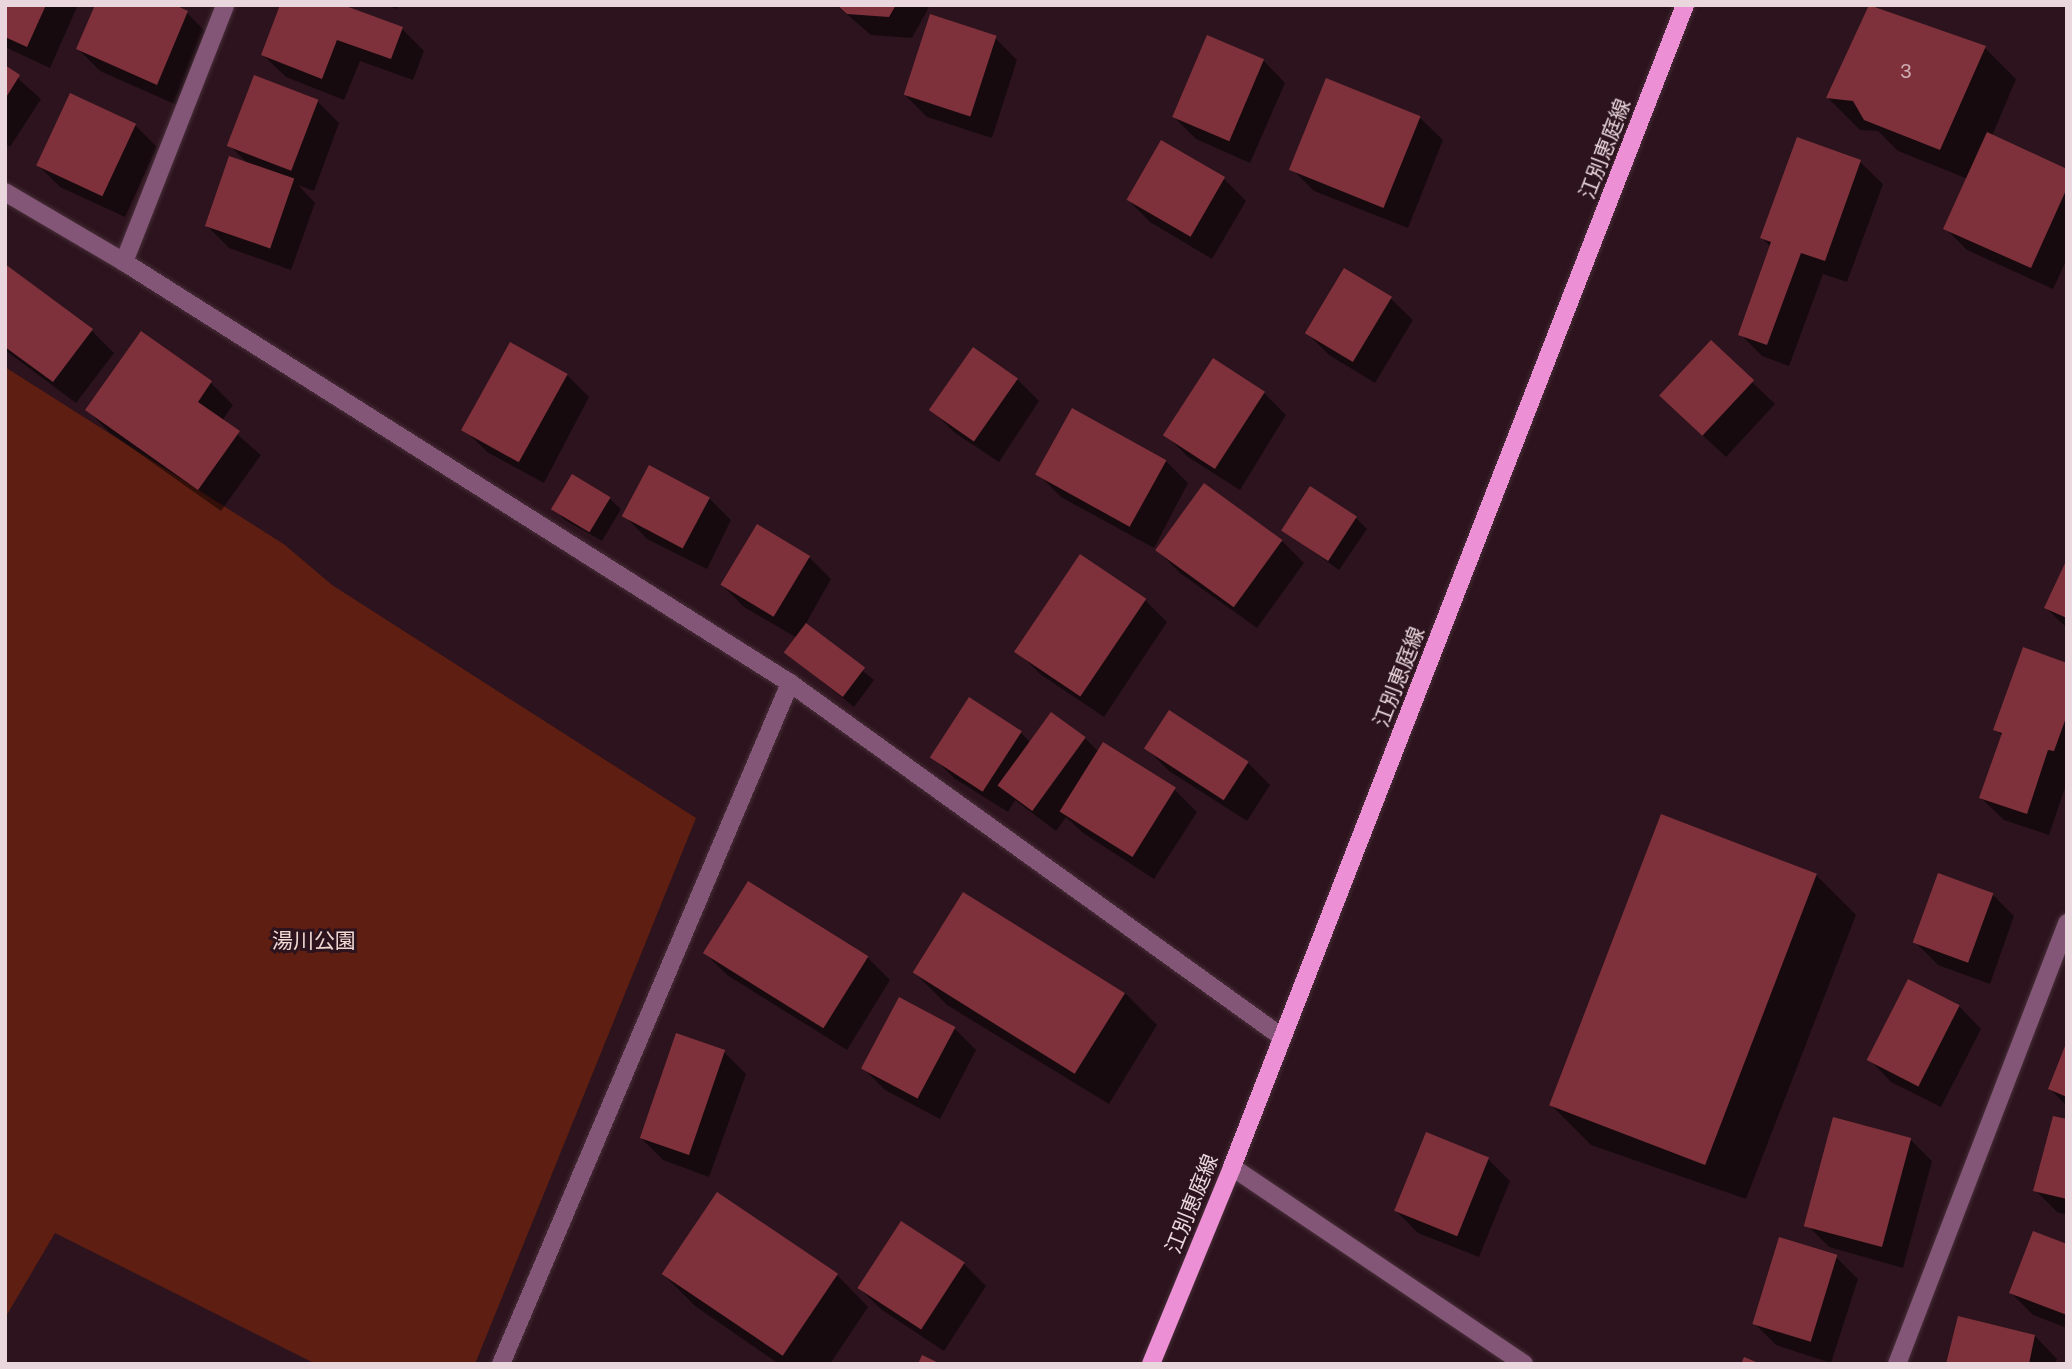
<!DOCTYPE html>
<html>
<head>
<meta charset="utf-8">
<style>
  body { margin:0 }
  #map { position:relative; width:2072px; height:1369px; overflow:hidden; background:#2c131d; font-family:"Public Sans","Noto Sans JP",sans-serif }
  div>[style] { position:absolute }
  .green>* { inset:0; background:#5e1e12 }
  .shadow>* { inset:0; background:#0007 }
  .building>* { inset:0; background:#7e313b; transform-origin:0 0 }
  .roads { filter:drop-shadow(0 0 2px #472e38) drop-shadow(0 0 2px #472e38) }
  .minor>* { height:18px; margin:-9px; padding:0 9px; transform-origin:9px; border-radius:9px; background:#835677 }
  .major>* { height:18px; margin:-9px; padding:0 9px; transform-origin:9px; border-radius:9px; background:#ed8fd4 }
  span { translate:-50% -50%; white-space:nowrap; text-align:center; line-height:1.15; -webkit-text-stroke:6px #2c131d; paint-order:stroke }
  .number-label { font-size:18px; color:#cfaeb4 }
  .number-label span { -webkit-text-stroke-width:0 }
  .street-label { font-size:21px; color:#ead7dd }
  .park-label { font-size:21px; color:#efd7d2 }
  .frame { position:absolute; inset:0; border:7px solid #ead7dd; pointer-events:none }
</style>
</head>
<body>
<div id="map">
  <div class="green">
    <i style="clip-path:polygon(5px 367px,285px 545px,332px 585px,696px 818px,475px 1364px,316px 1364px,55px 1233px,5px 1318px)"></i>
  </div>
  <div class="shadow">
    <i style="clip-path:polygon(5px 5px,77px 7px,50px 68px,5px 47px)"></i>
    <i style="clip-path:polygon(170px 5px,187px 13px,209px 35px,179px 106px,100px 71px,78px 49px)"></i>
    <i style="clip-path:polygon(282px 5px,402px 29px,424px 51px,413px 80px,360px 61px,344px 100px,286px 77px,263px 55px)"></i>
    <i style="clip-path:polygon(386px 5px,399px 5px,397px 9px)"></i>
    <i style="clip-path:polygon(836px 5px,930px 5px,912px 38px,871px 35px)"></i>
    <i style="clip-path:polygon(1870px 5px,1985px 48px,2016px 79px,1992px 136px,2067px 170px,2067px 259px,2053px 289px,1967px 250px,1945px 228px,1968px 179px,1898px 151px,1878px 131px,1860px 130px,1828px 98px)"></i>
    <i style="clip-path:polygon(995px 38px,1017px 60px,992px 138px,927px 117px,905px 95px)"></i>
    <i style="clip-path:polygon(1263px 60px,1285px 83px,1250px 163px,1196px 139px,1174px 117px)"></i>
    <i style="clip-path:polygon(5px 67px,41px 99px,10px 147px,5px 143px)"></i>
    <i style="clip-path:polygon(317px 101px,339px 123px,314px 191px,298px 185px,315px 203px,291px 270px,229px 248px,207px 226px,249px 165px,229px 145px)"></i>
    <i style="clip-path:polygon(1420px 118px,1443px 140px,1408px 228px,1314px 191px,1292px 169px)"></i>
    <i style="clip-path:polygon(135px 125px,157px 147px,125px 217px,60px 187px,38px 165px)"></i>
    <i style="clip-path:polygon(1798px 139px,1860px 162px,1883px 184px,1847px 282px,1823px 274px,1789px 366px,1762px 356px,1740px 334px,1771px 247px,1762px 238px)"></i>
    <i style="clip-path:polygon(1162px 143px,1224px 179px,1246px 201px,1212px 259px,1150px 222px,1128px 200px)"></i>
    <i style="clip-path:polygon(5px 267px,92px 331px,114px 353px,76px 403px,5px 350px)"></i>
    <i style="clip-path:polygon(1390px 298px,1413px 320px,1375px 383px,1329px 355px,1307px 333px)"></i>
    <i style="clip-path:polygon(1711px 343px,1775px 404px,1726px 457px,1684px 418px)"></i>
    <i style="clip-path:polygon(567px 375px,589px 397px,544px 483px,487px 452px,465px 430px)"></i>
    <i style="clip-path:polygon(1017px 379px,1039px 401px,999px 462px,955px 433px,933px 411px)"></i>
    <i style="clip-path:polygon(211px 383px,233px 405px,222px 421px,261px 455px,221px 511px,109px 432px,87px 410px)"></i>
    <i style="clip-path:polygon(1264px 393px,1286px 415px,1240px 490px,1188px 457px,1166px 435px)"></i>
    <i style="clip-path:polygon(1166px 461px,1188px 483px,1154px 548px,1061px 497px,1039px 475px)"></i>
    <i style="clip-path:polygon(709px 498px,731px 520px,707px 569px,647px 539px,625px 516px)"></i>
    <i style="clip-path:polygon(610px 499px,621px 509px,602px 541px,565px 520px,554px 509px)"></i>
    <i style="clip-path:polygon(1356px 518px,1367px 529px,1339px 570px,1283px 530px)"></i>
    <i style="clip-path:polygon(757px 526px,809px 557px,831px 579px,805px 625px,874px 680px,854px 707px,786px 653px,797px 638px,744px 607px,722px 585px)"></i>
    <i style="clip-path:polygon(1282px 541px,1304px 563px,1257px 628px,1180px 573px,1158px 551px)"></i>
    <i style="clip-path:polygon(2067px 563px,2067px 628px,2046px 608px)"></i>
    <i style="clip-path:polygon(1145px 600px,1167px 622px,1104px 717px,1040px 674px,1018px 652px)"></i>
    <i style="clip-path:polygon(2067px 665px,2067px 782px,2049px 835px,2004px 820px,1981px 798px,2002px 736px,1996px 729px)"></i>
    <i style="clip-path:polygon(1021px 733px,1031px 743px,1085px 738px,1099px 752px,1104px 744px,1175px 790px,1197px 812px,1154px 879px,1083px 833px,1066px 817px,1056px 831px,1015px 800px,1008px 812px,955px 779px,933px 757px)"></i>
    <i style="clip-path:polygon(1147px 749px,1248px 763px,1270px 785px,1247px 821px,1169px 771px)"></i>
    <i style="clip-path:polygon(1816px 875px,1856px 915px,1746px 1199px,1591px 1145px,1551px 1105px)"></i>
    <i style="clip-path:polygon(1992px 894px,2014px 916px,1990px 984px,1938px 965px,1916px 943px)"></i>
    <i style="clip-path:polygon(705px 953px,868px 958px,890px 980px,847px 1050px,727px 975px)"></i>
    <i style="clip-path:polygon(915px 973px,1125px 993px,1157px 1025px,1109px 1104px,947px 1005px)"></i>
    <i style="clip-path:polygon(1959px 1006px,1981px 1029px,1941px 1107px,1891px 1082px,1869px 1059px)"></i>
    <i style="clip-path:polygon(954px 1028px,976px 1050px,940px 1119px,885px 1090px,863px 1068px)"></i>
    <i style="clip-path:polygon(2067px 1045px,2067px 1106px,2050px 1089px)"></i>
    <i style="clip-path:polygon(724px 1052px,746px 1074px,709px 1177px,663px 1160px,641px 1138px)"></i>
    <i style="clip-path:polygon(2067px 1121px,2067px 1215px,2057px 1212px,2035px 1190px)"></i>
    <i style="clip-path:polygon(1910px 1139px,1932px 1161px,1903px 1268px,1829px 1247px,1807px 1225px)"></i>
    <i style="clip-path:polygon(1488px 1159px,1510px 1181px,1479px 1257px,1418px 1233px,1396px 1211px)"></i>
    <i style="clip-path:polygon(901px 1223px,964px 1264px,986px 1286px,944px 1351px,882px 1310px,859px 1288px)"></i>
    <i style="clip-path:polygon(2067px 1246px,2067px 1328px,2033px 1315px,2011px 1293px)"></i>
    <i style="clip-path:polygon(1836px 1257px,1858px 1279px,1831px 1363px,1776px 1345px,1754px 1323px)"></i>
    <i style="clip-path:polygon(663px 1274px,837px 1275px,868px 1307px,830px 1364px,779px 1364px,695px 1306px)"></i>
    <i style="clip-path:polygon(2035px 1336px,2057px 1359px,2055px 1364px,1948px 1364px)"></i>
  </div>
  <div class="building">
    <i style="clip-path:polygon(5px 5px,46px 5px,27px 47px,5px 37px)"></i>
    <i style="clip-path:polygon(95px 5px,175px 5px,188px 11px,157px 85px,76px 49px)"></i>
    <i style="clip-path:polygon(280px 5px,343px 5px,403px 27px,391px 59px,337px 40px,322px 79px,261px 55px)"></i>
    <i style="clip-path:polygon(837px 5px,896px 5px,889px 17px,847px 14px)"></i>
    <i style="clip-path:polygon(1869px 5px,1986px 46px,1940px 150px,1864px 120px,1853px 101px,1826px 98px)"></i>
    <i style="left:930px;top:14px;width:70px;height:85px;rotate:18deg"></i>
    <i style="left:1207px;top:35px;width:62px;height:89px;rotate:23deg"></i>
    <i style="clip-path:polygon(5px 65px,20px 75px,5px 99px)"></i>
    <i style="left:254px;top:75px;width:69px;height:76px;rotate:21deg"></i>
    <i style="left:1326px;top:78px;width:102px;height:99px;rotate:22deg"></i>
    <i style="left:70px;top:93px;width:73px;height:80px;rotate:25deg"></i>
    <i style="clip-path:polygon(1987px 132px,2067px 169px,2067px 188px,2031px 268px,1943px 229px)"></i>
    <i style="clip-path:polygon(1797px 137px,1861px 160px,1825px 261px,1801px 253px,1767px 345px,1738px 335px,1771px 242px,1760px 238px)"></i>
    <i style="left:1161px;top:140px;width:74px;height:69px;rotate:30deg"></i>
    <i style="left:229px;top:156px;width:69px;height:74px;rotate:19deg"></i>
    <i style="clip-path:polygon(5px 264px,93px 329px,53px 382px,5px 347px)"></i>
    <i style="left:1344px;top:268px;width:56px;height:76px;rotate:31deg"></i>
    <i style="clip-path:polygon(141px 331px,212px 381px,198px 402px,240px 431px,198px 490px,85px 410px)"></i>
    <i style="left:1711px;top:340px;width:59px;height:76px;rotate:43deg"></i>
    <i style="left:510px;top:342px;width:66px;height:101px;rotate:29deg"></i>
    <i style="left:973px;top:347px;width:55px;height:77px;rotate:35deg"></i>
    <i style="left:1213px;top:358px;width:62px;height:92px;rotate:33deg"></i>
    <i style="left:1072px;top:408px;width:108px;height:76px;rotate:29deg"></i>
    <i style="left:649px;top:465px;width:69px;height:58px;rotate:28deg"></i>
    <i style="left:572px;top:474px;width:45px;height:41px;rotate:31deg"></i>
    <i style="left:1204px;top:483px;width:97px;height:83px;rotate:36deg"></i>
    <i style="left:1310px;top:486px;width:56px;height:53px;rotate:33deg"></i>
    <i style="left:757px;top:524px;width:62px;height:71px;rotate:31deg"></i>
    <i style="left:1080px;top:554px;width:80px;height:118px;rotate:34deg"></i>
    <i style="clip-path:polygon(2067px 559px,2067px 618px,2044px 608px)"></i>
    <i style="left:806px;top:623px;width:74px;height:37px;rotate:37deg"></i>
    <i style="clip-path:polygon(2023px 647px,2067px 663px,2067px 715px,2054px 751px,2048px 750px,2027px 814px,1979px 798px,2002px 733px,1993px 730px)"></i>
    <i style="left:969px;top:697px;width:63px;height:72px;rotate:33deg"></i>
    <i style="left:1169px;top:710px;width:95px;height:46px;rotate:33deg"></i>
    <i style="left:1051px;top:712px;width:43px;height:91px;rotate:36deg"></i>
    <i style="left:1103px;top:742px;width:86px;height:82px;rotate:32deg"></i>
    <i style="left:1661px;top:814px;width:167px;height:312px;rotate:21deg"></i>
    <i style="left:1938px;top:873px;width:59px;height:74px;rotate:20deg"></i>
    <i style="left:748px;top:881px;width:142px;height:85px;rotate:32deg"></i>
    <i style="left:963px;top:892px;width:191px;height:95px;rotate:32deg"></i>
    <i style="left:1908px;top:979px;width:58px;height:91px;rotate:27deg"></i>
    <i style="left:899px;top:997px;width:64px;height:81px;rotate:28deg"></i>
    <i style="left:676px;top:1033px;width:52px;height:111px;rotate:19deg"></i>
    <i style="clip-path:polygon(2067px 1041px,2067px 1097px,2048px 1089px)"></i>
    <i style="clip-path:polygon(2053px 1116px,2067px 1119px,2067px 1199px,2033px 1191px)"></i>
    <i style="left:1833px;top:1117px;width:81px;height:113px;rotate:15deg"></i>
    <i style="left:1426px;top:1132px;width:68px;height:85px;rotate:22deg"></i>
    <i style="left:717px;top:1192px;width:146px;height:99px;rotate:34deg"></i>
    <i style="left:901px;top:1221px;width:76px;height:80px;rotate:33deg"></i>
    <i style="clip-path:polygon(2033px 1231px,2067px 1244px,2067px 1315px,2009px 1293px)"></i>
    <i style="left:1779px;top:1237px;width:61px;height:91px;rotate:17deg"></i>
    <i style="clip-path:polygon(1958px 1316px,2035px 1335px,2029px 1364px,1946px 1364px)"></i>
    <i style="clip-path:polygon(922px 1355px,941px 1364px,918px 1364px)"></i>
    <i style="clip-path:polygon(1744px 1357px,1761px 1364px,1741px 1364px)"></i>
  </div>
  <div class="roads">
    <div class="minor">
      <i style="left:5px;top:192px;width:138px;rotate:30.5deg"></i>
      <i style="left:124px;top:262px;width:788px;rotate:32.3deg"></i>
      <i style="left:790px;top:683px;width:606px;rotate:35.74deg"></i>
      <i style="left:124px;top:262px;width:276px;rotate:-68.5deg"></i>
      <i style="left:1232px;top:1167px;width:352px;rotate:34deg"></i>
      <i style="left:501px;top:1364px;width:740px;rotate:-67deg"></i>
      <i style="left:1897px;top:1364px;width:473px;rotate:-68.9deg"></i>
    </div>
    <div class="major">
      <i style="left:1151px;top:1364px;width:213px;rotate:-67.6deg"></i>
      <i style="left:1232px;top:1167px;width:1247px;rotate:-68.7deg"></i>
    </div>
  </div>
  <div class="number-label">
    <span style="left:1906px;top:72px">3</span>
  </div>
  <div class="street-label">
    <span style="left:1605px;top:149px;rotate:-69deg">江別恵庭線</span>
    <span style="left:1399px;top:677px;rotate:-69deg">江別恵庭線</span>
    <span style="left:1192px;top:1204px;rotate:-68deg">江別恵庭線</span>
  </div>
  <div class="park-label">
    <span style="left:314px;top:941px">湯川公園</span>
  </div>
  <div class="frame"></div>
</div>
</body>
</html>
